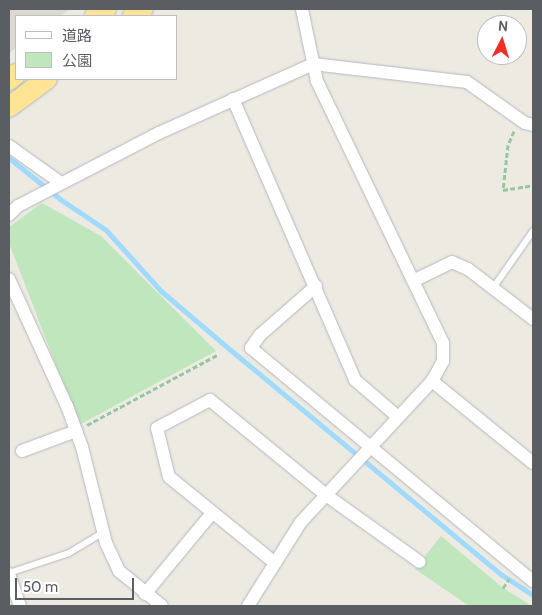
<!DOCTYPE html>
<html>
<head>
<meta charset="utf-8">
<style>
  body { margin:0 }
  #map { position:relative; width:542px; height:615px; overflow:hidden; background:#edeae2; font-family:Cabin,"Noto Sans JP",sans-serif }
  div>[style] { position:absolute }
  .education>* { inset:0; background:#ded9d0 }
  .green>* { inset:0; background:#bfe6bd }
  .stream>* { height:5px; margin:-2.5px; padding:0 2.5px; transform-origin:2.5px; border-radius:2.5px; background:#a0daff }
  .path>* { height:3px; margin-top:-1.5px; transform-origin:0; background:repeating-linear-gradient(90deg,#96c7a2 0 5px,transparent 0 7.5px) }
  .roads { filter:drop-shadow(0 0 1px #b4b8bd) drop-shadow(0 0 1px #b4b8bd) }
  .service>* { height:6px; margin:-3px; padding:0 3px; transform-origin:3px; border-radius:3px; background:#fff }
  .minor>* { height:12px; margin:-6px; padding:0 6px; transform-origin:6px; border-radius:6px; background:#fff }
  .trunk>* { height:20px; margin:-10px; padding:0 10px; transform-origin:10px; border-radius:10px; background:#ffe496 }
  span { translate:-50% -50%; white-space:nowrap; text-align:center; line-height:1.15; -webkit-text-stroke:4px #fff; paint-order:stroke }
  .frame { position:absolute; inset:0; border:10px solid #5a5e63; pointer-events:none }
  .legend { position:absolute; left:15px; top:15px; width:162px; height:65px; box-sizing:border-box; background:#fff; border:1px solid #bdbfc1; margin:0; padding:6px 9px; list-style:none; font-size:15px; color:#5a5e63 }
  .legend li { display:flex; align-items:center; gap:10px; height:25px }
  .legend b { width:25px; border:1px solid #bdbfc1 }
  .north { position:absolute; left:477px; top:15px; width:50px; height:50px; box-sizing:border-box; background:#fff; border:1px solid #bdbfc1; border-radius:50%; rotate:5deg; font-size:14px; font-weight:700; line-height:20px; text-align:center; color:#5a5e63 }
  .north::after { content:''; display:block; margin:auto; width:18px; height:22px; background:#ed2f28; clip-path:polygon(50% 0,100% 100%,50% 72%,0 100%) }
  .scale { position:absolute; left:15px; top:578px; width:119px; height:22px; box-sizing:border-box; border:2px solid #5a5e63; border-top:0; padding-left:6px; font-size:15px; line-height:18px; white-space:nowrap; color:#5a5e63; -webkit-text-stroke:4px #fff; paint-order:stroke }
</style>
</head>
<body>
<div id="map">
  <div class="education">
    <i style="clip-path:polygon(9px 9px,70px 9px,60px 16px,16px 16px,16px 48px,9px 53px)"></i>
  </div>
  <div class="green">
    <i style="clip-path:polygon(42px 203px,101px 236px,216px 351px,79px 425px,9px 243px,9px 227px)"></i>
    <i style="clip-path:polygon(441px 536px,503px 588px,532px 606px,469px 606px,415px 569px)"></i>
  </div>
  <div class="stream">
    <i style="left:9px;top:158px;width:65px;rotate:38.8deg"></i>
    <i style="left:60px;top:199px;width:55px;rotate:34deg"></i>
    <i style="left:106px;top:230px;width:82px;rotate:48deg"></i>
    <i style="left:161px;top:291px;width:79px;rotate:40.4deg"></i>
    <i style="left:221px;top:342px;width:365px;rotate:39.7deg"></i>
    <i style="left:502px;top:575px;width:37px;rotate:33deg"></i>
  </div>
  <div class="path">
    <i style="left:514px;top:131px;width:15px;rotate:113deg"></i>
    <i style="left:508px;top:145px;width:45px;rotate:96.3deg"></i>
    <i style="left:503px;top:190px;width:30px;rotate:-9deg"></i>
    <i style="left:87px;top:425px;width:148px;rotate:-28.3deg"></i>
    <i style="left:503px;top:588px;width:11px;rotate:-56deg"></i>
  </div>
  <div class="roads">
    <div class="service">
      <i style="left:493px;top:288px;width:70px;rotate:-54.9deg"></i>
      <i style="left:9px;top:573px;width:63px;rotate:-18.4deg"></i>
      <i style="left:69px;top:553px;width:41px;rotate:-31deg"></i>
    </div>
    <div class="minor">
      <i style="left:233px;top:99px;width:306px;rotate:66.5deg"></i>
      <i style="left:355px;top:380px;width:57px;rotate:40.7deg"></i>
      <i style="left:9px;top:146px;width:64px;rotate:35.4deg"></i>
      <i style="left:9px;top:215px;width:13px;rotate:-45deg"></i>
      <i style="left:18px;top:206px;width:159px;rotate:-27.4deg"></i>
      <i style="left:159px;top:133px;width:169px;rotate:-24.1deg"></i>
      <i style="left:313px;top:64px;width:155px;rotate:6.7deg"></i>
      <i style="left:467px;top:82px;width:71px;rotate:35.3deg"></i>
      <i style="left:525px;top:123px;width:8px;rotate:14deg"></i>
      <i style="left:9px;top:279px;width:140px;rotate:65.5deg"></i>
      <i style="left:67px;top:406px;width:44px;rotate:69.9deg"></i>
      <i style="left:82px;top:447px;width:99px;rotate:76deg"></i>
      <i style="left:106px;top:543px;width:31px;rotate:65deg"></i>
      <i style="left:119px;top:571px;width:55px;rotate:39.1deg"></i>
      <i style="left:415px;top:280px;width:41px;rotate:-25.9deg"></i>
      <i style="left:452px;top:262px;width:17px;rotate:24deg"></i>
      <i style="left:468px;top:269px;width:82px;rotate:37.6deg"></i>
      <i style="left:316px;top:286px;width:74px;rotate:138.8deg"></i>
      <i style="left:260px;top:335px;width:16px;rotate:125deg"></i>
      <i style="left:251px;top:348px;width:366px;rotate:39.6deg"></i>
      <i style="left:432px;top:381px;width:130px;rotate:39.1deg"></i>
      <i style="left:22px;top:451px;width:58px;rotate:-20.3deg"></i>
      <i style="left:275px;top:563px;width:136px;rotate:-140.9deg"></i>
      <i style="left:169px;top:477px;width:50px;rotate:-103.8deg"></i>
      <i style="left:157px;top:428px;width:60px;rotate:-27.8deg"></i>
      <i style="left:210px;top:400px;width:150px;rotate:39.3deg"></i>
      <i style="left:326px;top:495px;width:115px;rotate:35.5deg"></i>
      <i style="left:9px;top:574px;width:34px;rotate:71deg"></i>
      <i style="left:145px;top:594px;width:105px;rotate:-50.4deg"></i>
      <i style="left:248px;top:606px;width:99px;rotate:-57.8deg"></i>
      <i style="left:301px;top:522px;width:192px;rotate:-47.1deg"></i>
      <i style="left:432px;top:381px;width:23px;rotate:-61deg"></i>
      <i style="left:443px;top:361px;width:18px;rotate:-90deg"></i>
      <i style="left:443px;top:343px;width:291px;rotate:-115.7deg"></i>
      <i style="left:317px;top:81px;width:74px;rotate:-101.8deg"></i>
    </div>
    <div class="trunk">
      <i style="left:95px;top:16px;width:13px;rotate:-32deg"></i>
      <i style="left:133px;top:16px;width:12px;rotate:-35deg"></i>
      <i style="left:9px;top:80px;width:9px;rotate:-41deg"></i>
      <i style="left:9px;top:107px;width:47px;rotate:-36.4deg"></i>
    </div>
  </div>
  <div class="frame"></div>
  <ul class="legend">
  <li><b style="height:6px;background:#fff"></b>道路</li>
  <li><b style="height:14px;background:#bfe6bd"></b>公園</li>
  </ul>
  <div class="north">N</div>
  <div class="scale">50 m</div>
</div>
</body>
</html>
